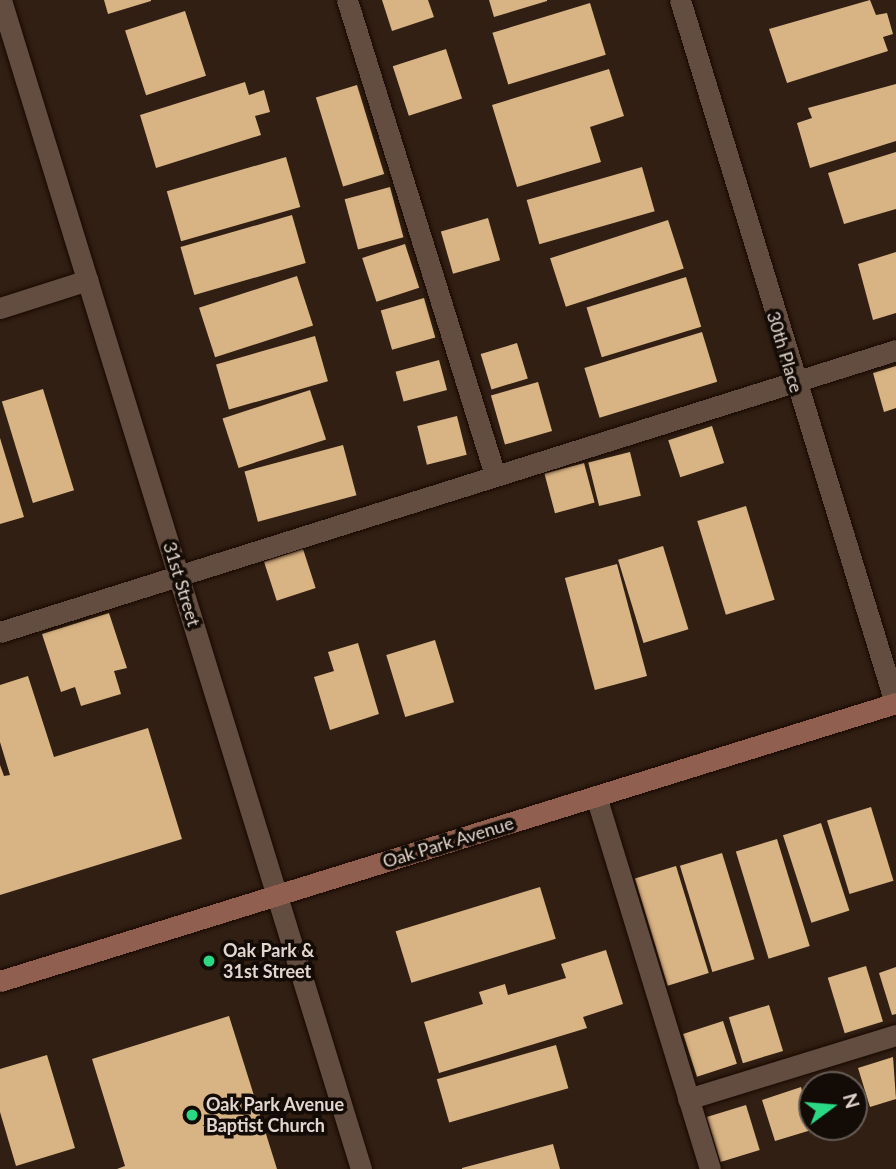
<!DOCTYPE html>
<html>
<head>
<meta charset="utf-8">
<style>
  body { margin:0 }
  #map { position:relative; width:896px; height:1169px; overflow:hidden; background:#311f13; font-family:Lato,sans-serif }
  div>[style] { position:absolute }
  .building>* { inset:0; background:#d8b484; transform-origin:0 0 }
  .roads { filter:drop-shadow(0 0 2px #180801) drop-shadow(0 0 2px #180801) }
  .lane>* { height:21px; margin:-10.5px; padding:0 10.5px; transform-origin:10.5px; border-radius:10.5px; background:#624d40 }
  .street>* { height:21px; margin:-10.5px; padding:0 10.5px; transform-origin:10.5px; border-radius:10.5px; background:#624d40 }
  .secondary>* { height:21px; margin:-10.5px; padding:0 10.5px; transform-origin:10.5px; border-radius:10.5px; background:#905f4f }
  .dots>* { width:19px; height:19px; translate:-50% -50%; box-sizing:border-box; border:4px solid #130b06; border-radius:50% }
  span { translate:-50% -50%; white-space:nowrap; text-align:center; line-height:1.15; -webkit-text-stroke:7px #130b06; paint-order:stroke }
  .street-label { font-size:18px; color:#e3d6ce }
  .poi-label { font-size:18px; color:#e3d6ce; font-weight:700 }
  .left { translate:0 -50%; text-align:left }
  .north { position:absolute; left:798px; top:1071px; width:70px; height:70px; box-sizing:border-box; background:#130b06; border:2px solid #665c56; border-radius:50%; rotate:74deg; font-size:19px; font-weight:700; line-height:28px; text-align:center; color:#e3d6ce }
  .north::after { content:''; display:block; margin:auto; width:24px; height:32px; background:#2bd884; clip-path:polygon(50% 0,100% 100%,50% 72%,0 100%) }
</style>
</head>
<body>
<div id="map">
  <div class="building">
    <i style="clip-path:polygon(104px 0,151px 0,151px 1px,108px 14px)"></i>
    <i style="clip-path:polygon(382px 0,428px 0,434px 17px,392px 31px)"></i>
    <i style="clip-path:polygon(489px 0,547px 0,547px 1px,494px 17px)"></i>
    <i style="clip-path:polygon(870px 0,876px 15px,887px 13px,893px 34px,883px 37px,888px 51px,787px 83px,769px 29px)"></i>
    <i style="left:590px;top:3px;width:54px;height:102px;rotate:73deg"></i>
    <i style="left:185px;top:11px;width:68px;height:63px;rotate:72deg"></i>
    <i style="left:446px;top:49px;width:52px;height:56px;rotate:72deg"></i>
    <i style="clip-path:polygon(609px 69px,624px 116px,590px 127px,601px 162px,517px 187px,492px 105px)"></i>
    <i style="clip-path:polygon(245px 82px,249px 95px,264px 90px,270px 112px,255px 116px,261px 135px,156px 168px,140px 115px)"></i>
    <i style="clip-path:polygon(896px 84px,896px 141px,810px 168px,797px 123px,812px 118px,808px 108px)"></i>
    <i style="left:357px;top:85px;width:93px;height:43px;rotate:73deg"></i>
    <i style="clip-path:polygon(896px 152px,896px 209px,844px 224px,828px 173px)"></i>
    <i style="left:286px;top:157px;width:52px;height:124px;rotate:74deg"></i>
    <i style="left:642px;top:167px;width:46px;height:120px;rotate:74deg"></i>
    <i style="left:390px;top:187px;width:52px;height:47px;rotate:75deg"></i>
    <i style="left:292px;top:215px;width:50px;height:116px;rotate:74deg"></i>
    <i style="left:488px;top:218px;width:44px;height:49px;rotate:74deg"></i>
    <i style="left:668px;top:220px;width:51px;height:124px;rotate:72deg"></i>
    <i style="left:405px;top:244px;width:46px;height:45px;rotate:72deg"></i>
    <i style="clip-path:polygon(896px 252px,896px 313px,873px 320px,858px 264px)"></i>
    <i style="left:297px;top:276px;width:52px;height:103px;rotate:72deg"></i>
    <i style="left:686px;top:277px;width:52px;height:104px;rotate:73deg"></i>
    <i style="left:424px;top:298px;width:41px;height:45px;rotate:74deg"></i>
    <i style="left:702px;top:332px;width:52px;height:123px;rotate:73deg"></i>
    <i style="left:315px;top:336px;width:47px;height:103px;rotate:74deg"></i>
    <i style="left:517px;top:343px;width:37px;height:38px;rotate:73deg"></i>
    <i style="left:439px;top:360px;width:31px;height:45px;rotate:75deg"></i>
    <i style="clip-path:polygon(896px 366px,896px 408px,884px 412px,873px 373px)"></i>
    <i style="left:538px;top:382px;width:51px;height:49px;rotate:74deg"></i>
    <i style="left:43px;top:389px;width:106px;height:43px;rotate:73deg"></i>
    <i style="left:310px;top:390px;width:52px;height:92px;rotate:72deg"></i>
    <i style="left:457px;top:416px;width:40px;height:41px;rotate:76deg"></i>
    <i style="left:712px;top:426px;width:39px;height:46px;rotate:72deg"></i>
    <i style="clip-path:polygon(0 438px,24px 517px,0 524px)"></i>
    <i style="left:343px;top:445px;width:52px;height:102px;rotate:75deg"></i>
    <i style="left:630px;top:452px;width:45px;height:43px;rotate:76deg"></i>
    <i style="left:584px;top:463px;width:41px;height:41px;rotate:75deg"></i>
    <i style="left:746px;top:506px;width:98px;height:51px;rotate:73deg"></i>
    <i style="left:663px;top:546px;width:87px;height:47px;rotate:73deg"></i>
    <i style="left:303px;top:549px;width:41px;height:41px;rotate:72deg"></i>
    <i style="left:617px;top:564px;width:116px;height:54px;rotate:75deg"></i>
    <i style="clip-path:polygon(109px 613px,127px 668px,114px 671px,121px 694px,81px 706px,75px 687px,61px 692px,42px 634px)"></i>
    <i style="left:435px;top:640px;width:65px;height:51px;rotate:73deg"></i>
    <i style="clip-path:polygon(358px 643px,379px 714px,330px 730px,314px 677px,334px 671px,328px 652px)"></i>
    <i style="clip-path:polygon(28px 676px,54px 757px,148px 728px,182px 839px,0 895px,0 765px,4px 776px,10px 775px,0 742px,0 685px)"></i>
    <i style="left:871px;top:807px;width:77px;height:46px;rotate:73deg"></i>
    <i style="left:821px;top:823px;width:92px;height:40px;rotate:72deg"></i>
    <i style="left:777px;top:839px;width:112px;height:43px;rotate:73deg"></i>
    <i style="left:722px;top:853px;width:111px;height:44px;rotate:73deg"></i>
    <i style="left:676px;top:866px;width:112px;height:43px;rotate:73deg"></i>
    <i style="left:540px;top:887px;width:54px;height:151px;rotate:73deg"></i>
    <i style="clip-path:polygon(606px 950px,623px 1004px,583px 1017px,587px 1028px,439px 1073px,424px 1022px,483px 1004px,479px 992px,505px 984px,508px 995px,566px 978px,561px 964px)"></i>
    <i style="left:866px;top:966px;width:58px;height:40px;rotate:73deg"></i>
    <i style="clip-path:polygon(896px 967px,896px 1014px,892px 1015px,879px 973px)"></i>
    <i style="left:769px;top:1005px;width:48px;height:42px;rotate:73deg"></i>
    <i style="clip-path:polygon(229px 1016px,277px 1169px,117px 1169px,125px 1166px,92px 1059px)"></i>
    <i style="left:723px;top:1021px;width:45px;height:42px;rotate:72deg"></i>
    <i style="left:556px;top:1045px;width:45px;height:124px;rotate:74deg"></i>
    <i style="clip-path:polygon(47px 1055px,75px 1148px,16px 1166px,0 1112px,0 1069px)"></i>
    <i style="clip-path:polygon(893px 1057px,896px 1099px,870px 1107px,858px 1068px)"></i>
    <i style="clip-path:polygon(801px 1087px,812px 1127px,818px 1128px,775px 1141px,762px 1100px)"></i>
    <i style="left:746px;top:1105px;width:47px;height:41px;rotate:73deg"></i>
    <i style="clip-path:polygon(553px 1144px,560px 1169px,462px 1169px,462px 1168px)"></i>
  </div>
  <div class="roads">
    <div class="lane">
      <i style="left:347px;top:0;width:498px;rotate:72.7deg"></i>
      <i style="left:0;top:632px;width:939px;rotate:-17.47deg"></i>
      <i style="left:596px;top:796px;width:390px;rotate:73deg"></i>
      <i style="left:688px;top:1099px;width:218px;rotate:-17.1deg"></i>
    </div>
    <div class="street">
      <i style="left:1px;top:0;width:1223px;rotate:72.88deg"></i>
      <i style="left:680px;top:0;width:735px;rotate:72.99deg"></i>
      <i style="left:0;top:308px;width:92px;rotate:-17.7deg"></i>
    </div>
    <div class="secondary">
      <i style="left:0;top:981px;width:938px;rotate:-17.24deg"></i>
    </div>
  </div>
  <div class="dots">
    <i style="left:209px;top:961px;background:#2bd884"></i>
    <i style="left:192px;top:1115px;background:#2bd884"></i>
  </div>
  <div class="street-label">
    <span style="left:785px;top:352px;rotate:73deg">30th Place</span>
    <span style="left:182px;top:584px;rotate:73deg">31st Street</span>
    <span style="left:448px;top:842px;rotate:-17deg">Oak Park Avenue</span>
  </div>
  <div class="poi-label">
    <span class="left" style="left:223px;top:961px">Oak Park &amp;<br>31st Street</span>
    <span class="left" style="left:206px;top:1115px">Oak Park Avenue<br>Baptist Church</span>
  </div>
  <div class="north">N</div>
</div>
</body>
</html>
